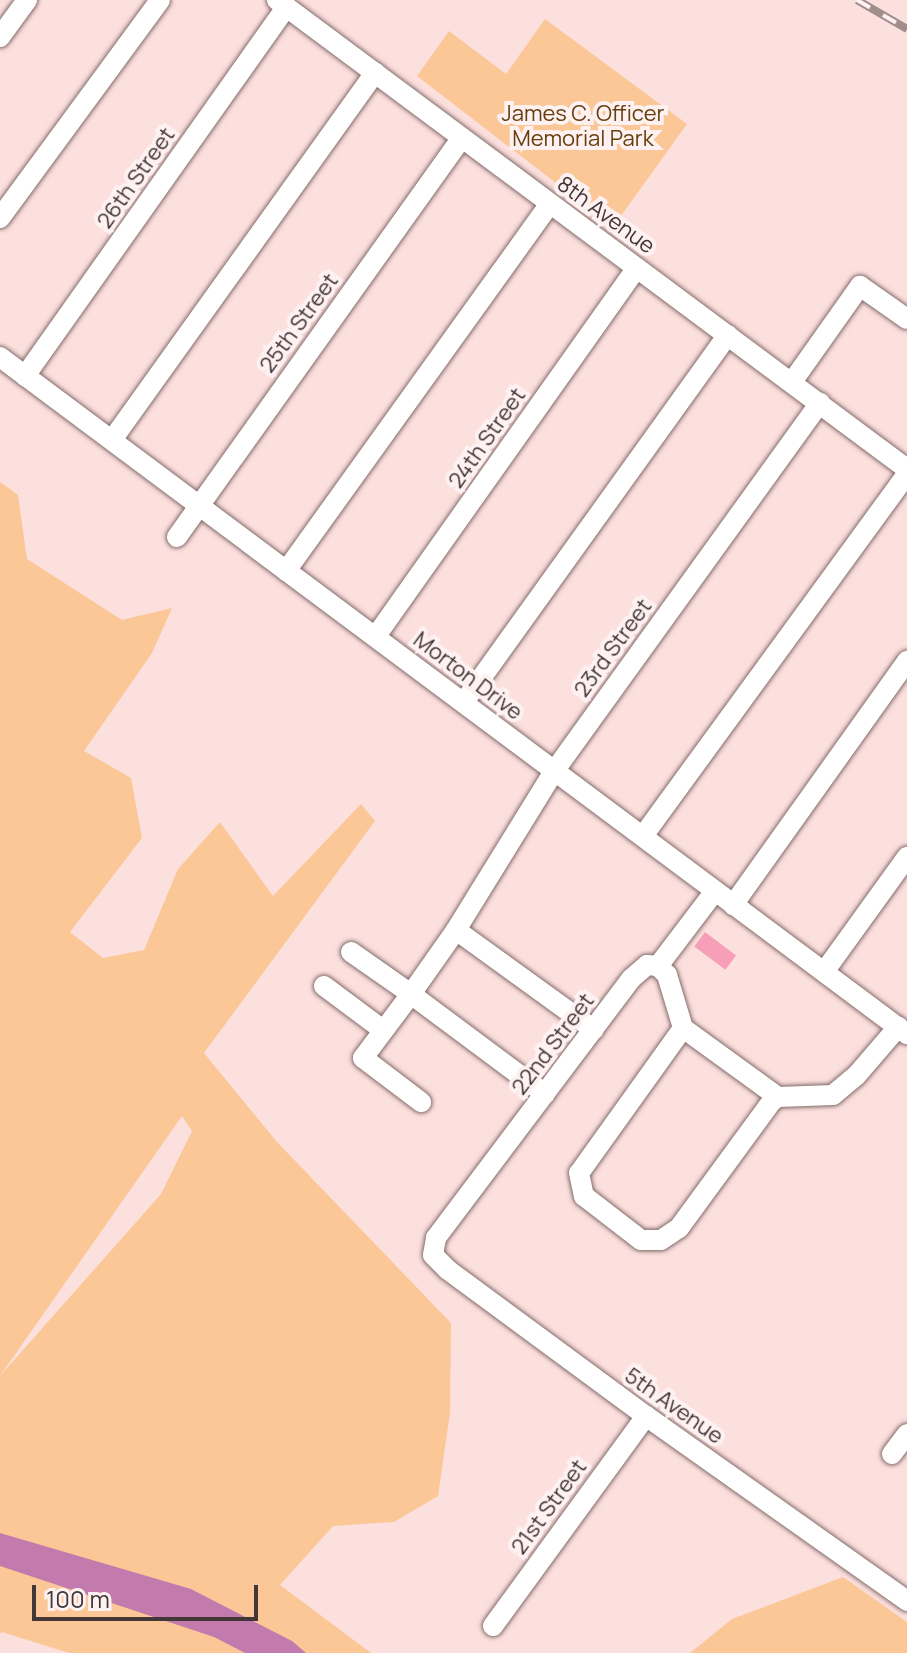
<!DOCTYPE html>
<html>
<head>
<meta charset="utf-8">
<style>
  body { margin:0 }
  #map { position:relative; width:907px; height:1653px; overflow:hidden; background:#fce0de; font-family:Manrope,sans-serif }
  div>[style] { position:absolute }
  .green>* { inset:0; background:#fbc797 }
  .water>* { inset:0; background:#c37bad }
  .building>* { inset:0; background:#f79fb9; transform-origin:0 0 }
  .roads { filter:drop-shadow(0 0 2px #846c6a) drop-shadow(0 0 2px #846c6a) }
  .minor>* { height:20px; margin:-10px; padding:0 10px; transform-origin:10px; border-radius:10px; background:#fff }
  .rail>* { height:8px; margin-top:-4px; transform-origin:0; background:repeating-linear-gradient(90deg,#fdf1f1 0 15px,#a18d8c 0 30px); box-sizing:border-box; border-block:2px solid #a18d8c }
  span { translate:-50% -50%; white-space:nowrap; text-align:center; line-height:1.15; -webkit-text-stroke:8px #fdf1f1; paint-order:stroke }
  .park-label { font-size:22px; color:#683e0d }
  .street-label { font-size:22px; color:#423636 }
  .scale { position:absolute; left:32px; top:1585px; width:226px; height:36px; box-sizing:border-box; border:4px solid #423636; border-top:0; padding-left:10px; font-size:24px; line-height:28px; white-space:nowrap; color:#423636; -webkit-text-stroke:6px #fdf1f1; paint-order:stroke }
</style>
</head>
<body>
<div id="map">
  <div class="green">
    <i style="clip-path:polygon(545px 19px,687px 124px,613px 227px,417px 76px,449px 31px,506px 74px)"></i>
    <i style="clip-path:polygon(0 482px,18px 495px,27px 559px,122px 620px,172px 608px,152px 653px,84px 751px,131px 778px,142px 838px,70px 932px,103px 958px,144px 950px,178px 869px,220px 822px,273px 896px,361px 804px,375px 821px,204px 1053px,277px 1142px,451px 1323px,450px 1413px,438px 1496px,394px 1522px,333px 1526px,280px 1585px,371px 1653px,69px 1653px,2px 1632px,0 1634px,0 1376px,161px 1194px,192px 1131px,182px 1116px,0 1376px)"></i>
    <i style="clip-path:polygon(843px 1577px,907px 1622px,907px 1653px,690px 1653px,732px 1619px)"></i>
  </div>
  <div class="water">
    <i style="clip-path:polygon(0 1533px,191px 1589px,292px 1641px,306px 1653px,245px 1653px,214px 1637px,0 1566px)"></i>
  </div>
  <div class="building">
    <i style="left:705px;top:932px;width:39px;height:18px;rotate:37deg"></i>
  </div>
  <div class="roads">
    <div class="minor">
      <i style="left:277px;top:0;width:785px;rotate:36.67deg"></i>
      <i style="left:0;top:37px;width:46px;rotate:-53.9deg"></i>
      <i style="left:0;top:218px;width:270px;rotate:-53.7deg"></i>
      <i style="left:0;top:357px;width:1132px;rotate:36.74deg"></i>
      <i style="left:25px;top:376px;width:451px;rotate:-54.7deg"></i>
      <i style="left:792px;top:382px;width:118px;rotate:-54.7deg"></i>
      <i style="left:860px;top:286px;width:57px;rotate:35.1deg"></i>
      <i style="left:112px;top:440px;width:452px;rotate:-54.4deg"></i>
      <i style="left:177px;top:537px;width:490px;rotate:-54.5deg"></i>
      <i style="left:286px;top:571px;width:452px;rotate:-54.3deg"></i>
      <i style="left:376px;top:636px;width:451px;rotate:-54.7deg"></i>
      <i style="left:464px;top:702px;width:452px;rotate:-54.3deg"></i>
      <i style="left:643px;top:836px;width:448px;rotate:-53.9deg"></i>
      <i style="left:715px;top:891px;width:94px;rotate:127.2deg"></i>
      <i style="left:658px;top:966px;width:11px;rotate:-175deg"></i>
      <i style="left:647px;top:965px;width:21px;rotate:139deg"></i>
      <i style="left:631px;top:979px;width:324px;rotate:127deg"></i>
      <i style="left:436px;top:1238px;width:17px;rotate:100deg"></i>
      <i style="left:433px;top:1255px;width:21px;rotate:45deg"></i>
      <i style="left:448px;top:1270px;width:246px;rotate:36.4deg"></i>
      <i style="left:646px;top:1416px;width:320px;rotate:35.3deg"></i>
      <i style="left:733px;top:905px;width:300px;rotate:-54.5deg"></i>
      <i style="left:456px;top:930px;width:170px;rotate:35.9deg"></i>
      <i style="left:351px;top:952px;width:73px;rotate:35deg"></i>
      <i style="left:411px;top:994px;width:80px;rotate:126.9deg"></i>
      <i style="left:363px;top:1058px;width:73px;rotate:37.2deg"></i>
      <i style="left:658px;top:966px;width:13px;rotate:45deg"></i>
      <i style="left:667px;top:975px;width:55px;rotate:73.2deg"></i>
      <i style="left:683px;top:1028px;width:178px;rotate:125.6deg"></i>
      <i style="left:579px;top:1173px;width:24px;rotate:78deg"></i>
      <i style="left:584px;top:1196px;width:72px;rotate:37.7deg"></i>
      <i style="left:641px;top:1240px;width:20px"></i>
      <i style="left:661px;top:1240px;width:22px;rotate:-34deg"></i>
      <i style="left:679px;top:1228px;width:157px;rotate:-53.8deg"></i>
      <i style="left:772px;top:1101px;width:7px;rotate:-34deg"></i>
      <i style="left:778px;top:1097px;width:55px;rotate:-2.1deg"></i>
      <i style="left:833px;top:1095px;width:30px;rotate:-40deg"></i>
      <i style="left:856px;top:1076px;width:65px;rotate:-49.4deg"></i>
      <i style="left:824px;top:972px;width:142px;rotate:-54.2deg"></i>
      <i style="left:324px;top:986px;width:74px;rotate:36.7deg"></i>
      <i style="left:683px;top:1028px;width:117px;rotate:36deg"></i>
      <i style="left:545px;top:1094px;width:167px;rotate:-143.3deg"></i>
      <i style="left:411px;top:994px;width:78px;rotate:-54.9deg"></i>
      <i style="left:456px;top:930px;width:188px;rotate:-58.3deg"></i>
      <i style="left:555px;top:770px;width:453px;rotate:-54.2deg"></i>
      <i style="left:892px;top:1454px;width:25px;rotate:-53deg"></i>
      <i style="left:493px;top:1626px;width:260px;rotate:-53.9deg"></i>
    </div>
  </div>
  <div class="rail">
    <i style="left:857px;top:0;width:58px;rotate:30.1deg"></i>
  </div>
  <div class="park-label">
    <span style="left:583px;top:126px">James C. Officer<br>Memorial Park</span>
  </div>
  <div class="street-label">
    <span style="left:136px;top:178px;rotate:-55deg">26th Street</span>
    <span style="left:606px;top:215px;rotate:36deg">8th Avenue</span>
    <span style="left:299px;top:323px;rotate:-54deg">25th Street</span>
    <span style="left:487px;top:438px;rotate:-55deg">24th Street</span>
    <span style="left:613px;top:648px;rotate:-54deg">23rd Street</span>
    <span style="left:468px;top:676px;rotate:37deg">Morton Drive</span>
    <span style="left:553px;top:1044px;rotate:-53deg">22nd Street</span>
    <span style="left:674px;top:1406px;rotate:35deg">5th Avenue</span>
    <span style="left:549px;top:1507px;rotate:-54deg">21st Street</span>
  </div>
  <div class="scale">100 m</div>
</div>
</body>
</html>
